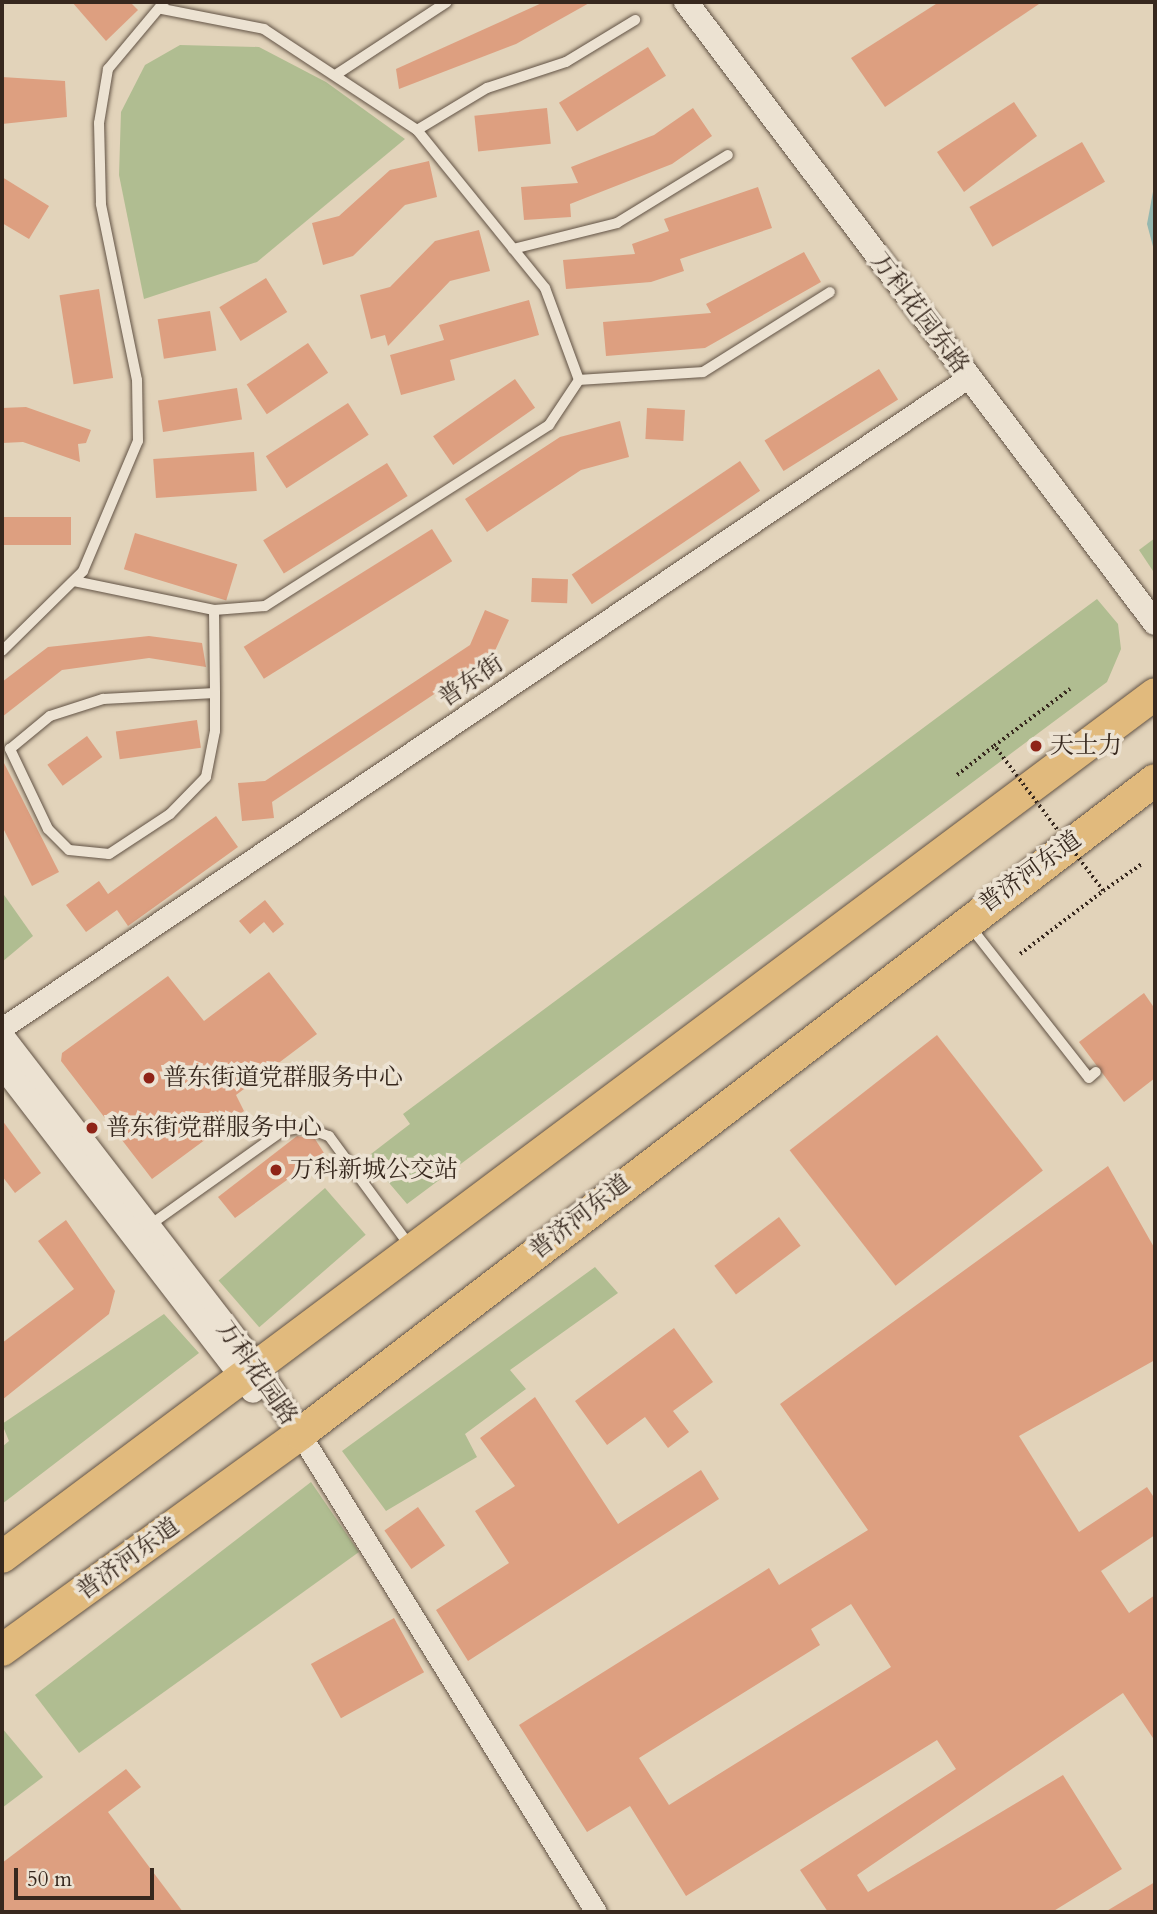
<!DOCTYPE html>
<html>
<head>
<meta charset="utf-8">
<style>
  body { margin:0 }
  #map { position:relative; width:1157px; height:1914px; overflow:hidden; background:#e2d3ba; font-family:Cardo,"Noto Serif SC",serif }
  div>[style] { position:absolute }
  .green>* { inset:0; background:#b0bd91; transform-origin:0 0 }
  .water>* { inset:0; background:#95b8b0 }
  .building>* { inset:0; background:#dd9f80; transform-origin:0 0 }
  .path>* { height:3.5px; margin-top:-1.75px; transform-origin:0; background:repeating-linear-gradient(90deg,#37281e 0 2px,transparent 0 5.5px) }
  .roads { filter:drop-shadow(0 0 2px #625345) drop-shadow(0 0 2px #625345) }
  .service>* { height:10px; margin:-5px; padding:0 5px; transform-origin:5px; border-radius:5px; background:#ece2d2 }
  .minor>* { height:21px; margin:-10.5px; padding:0 10.5px; transform-origin:10.5px; border-radius:10.5px; background:#ece2d2 }
  .tertiary>* { height:24px; margin:-12px; padding:0 12px; transform-origin:12px; border-radius:12px; background:#ece2d2 }
  .primary>* { height:32px; margin:-16px; padding:0 16px; transform-origin:16px; border-radius:16px; background:#e1ba7d }
  .path-bridge>* { height:3.5px; margin-top:-1.75px; transform-origin:0; background:repeating-linear-gradient(90deg,#37281e 0 2px,transparent 0 5.5px) }
  .dots>* { width:19px; height:19px; translate:-50% -50%; box-sizing:border-box; border:4px solid #ece2d2; border-radius:50% }
  span { translate:-50% -50%; white-space:nowrap; text-align:center; line-height:1.15; -webkit-text-stroke:7px #ece2d2; paint-order:stroke }
  .street-label { font-size:24px; color:#37281e }
  .poi-label { font-size:24px; color:#37281e }
  .left { translate:0 -50%; text-align:left }
  .frame { position:absolute; inset:0; border:4px solid #37281e; pointer-events:none }
  .scale { position:absolute; left:14px; top:1868px; width:140px; height:32px; box-sizing:border-box; border:4px solid #37281e; border-top:0; padding-left:9px; font-size:21px; line-height:24px; white-space:nowrap; color:#37281e; -webkit-text-stroke:5px #ece2d2; paint-order:stroke }
</style>
</head>
<body>
<div id="map">
  <div class="green">
    <i style="clip-path:polygon(180px 45px,259px 47px,326px 82px,405px 139px,257px 262px,144px 299px,119px 175px,121px 112px,145px 65px)"></i>
    <i style="clip-path:polygon(1155px 538px,1155px 574px,1139px 550px)"></i>
    <i style="clip-path:polygon(1097px 599px,1118px 624px,1121px 649px,1107px 682px,407px 1204px,367px 1157px,410px 1124px,403px 1114px)"></i>
    <i style="clip-path:polygon(2px 892px,33px 936px,2px 962px)"></i>
    <i style="left:325px;top:1188px;width:62px;height:141px;rotate:49deg"></i>
    <i style="clip-path:polygon(595px 1267px,618px 1293px,510px 1370px,526px 1389px,465px 1434px,477px 1457px,386px 1511px,342px 1451px)"></i>
    <i style="clip-path:polygon(164px 1314px,199px 1353px,2px 1504px,2px 1447px,9px 1441px,2px 1424px)"></i>
    <i style="clip-path:polygon(311px 1482px,359px 1552px,79px 1753px,35px 1695px)"></i>
    <i style="clip-path:polygon(2px 1728px,43px 1777px,2px 1808px)"></i>
  </div>
  <div class="water">
    <i style="clip-path:polygon(1155px 181px,1155px 254px,1147px 224px)"></i>
  </div>
  <div class="building">
    <i style="clip-path:polygon(72px 2px,130px 2px,138px 10px,106px 41px)"></i>
    <i style="clip-path:polygon(544px 2px,591px 2px,516px 44px,399px 89px,396px 69px)"></i>
    <i style="clip-path:polygon(939px 2px,1042px 2px,885px 107px,851px 58px)"></i>
    <i style="left:648px;top:47px;width:34px;height:105px;rotate:58deg"></i>
    <i style="clip-path:polygon(2px 77px,65px 81px,67px 117px,2px 124px)"></i>
    <i style="clip-path:polygon(1014px 102px,1037px 136px,964px 192px,937px 152px)"></i>
    <i style="left:547px;top:108px;width:36px;height:73px;rotate:84deg"></i>
    <i style="clip-path:polygon(693px 108px,712px 136px,672px 164px,570px 204px,571px 217px,524px 220px,521px 187px,578px 183px,571px 167px,654px 135px)"></i>
    <i style="left:1082px;top:142px;width:46px;height:130px;rotate:60deg"></i>
    <i style="clip-path:polygon(429px 161px,437px 197px,405px 205px,353px 256px,323px 265px,312px 223px,339px 216px,390px 170px)"></i>
    <i style="clip-path:polygon(2px 177px,49px 206px,29px 239px,2px 223px)"></i>
    <i style="clip-path:polygon(758px 187px,772px 228px,680px 259px,684px 271px,651px 282px,566px 289px,563px 260px,635px 254px,632px 244px,669px 231px,664px 219px)"></i>
    <i style="clip-path:polygon(479px 230px,490px 271px,450px 281px,388px 346px,385px 335px,371px 339px,360px 295px,390px 287px,435px 241px)"></i>
    <i style="clip-path:polygon(804px 252px,821px 282px,705px 348px,606px 356px,603px 322px,711px 313px,706px 304px)"></i>
    <i style="left:266px;top:278px;width:40px;height:55px;rotate:58deg"></i>
    <i style="left:99px;top:289px;width:90px;height:40px;rotate:81deg"></i>
    <i style="clip-path:polygon(529px 300px,539px 335px,450px 360px,455px 380px,401px 395px,390px 355px,444px 340px,439px 325px)"></i>
    <i style="left:210px;top:311px;width:40px;height:53px;rotate:81deg"></i>
    <i style="left:308px;top:343px;width:36px;height:74px;rotate:56deg"></i>
    <i style="left:879px;top:369px;width:36px;height:135px;rotate:58deg"></i>
    <i style="left:515px;top:379px;width:35px;height:100px;rotate:55deg"></i>
    <i style="left:237px;top:388px;width:32px;height:80px;rotate:81deg"></i>
    <i style="left:348px;top:403px;width:38px;height:98px;rotate:57deg"></i>
    <i style="clip-path:polygon(26px 407px,91px 430px,86px 443px,78px 444px,80px 462px,23px 442px,2px 443px,2px 408px)"></i>
    <i style="left:647px;top:408px;width:38px;height:31px;rotate:3deg"></i>
    <i style="clip-path:polygon(620px 421px,629px 457px,581px 470px,487px 532px,465px 499px,560px 437px)"></i>
    <i style="left:254px;top:452px;width:39px;height:101px;rotate:86deg"></i>
    <i style="left:740px;top:461px;width:36px;height:203px;rotate:56deg"></i>
    <i style="left:387px;top:463px;width:39px;height:146px;rotate:58deg"></i>
    <i style="left:71px;top:517px;width:28px;height:69px;rotate:90deg"></i>
    <i style="left:432px;top:529px;width:38px;height:222px;rotate:58deg"></i>
    <i style="left:135px;top:533px;width:107px;height:38px;rotate:17deg"></i>
    <i style="left:532px;top:578px;width:36px;height:24px;rotate:2deg"></i>
    <i style="clip-path:polygon(485px 610px,509px 620px,493px 655px,272px 802px,274px 818px,242px 821px,238px 783px,265px 781px,470px 645px)"></i>
    <i style="clip-path:polygon(149px 636px,202px 643px,206px 667px,149px 658px,62px 670px,2px 717px,2px 682px,48px 647px)"></i>
    <i style="left:197px;top:720px;width:28px;height:82px;rotate:82deg"></i>
    <i style="left:87px;top:736px;width:26px;height:49px;rotate:54deg"></i>
    <i style="clip-path:polygon(2px 759px,59px 872px,32px 886px,2px 826px)"></i>
    <i style="clip-path:polygon(216px 816px,238px 847px,128px 926px,117px 910px,86px 932px,66px 905px,99px 881px,108px 894px)"></i>
    <i style="clip-path:polygon(265px 900px,284px 924px,273px 933px,264px 922px,250px 934px,239px 921px)"></i>
    <i style="clip-path:polygon(269px 972px,317px 1034px,236px 1095px,244px 1111px,152px 1179px,61px 1061px,62px 1053px,168px 976px,204px 1021px)"></i>
    <i style="clip-path:polygon(1144px 993px,1155px 1009px,1155px 1078px,1124px 1102px,1079px 1042px)"></i>
    <i style="left:937px;top:1035px;width:172px;height:187px;rotate:52deg"></i>
    <i style="clip-path:polygon(2px 1120px,41px 1173px,15px 1193px,2px 1176px)"></i>
    <i style="clip-path:polygon(297px 1136px,315px 1139px,324px 1153px,235px 1218px,218px 1197px)"></i>
    <i style="clip-path:polygon(evenodd,1108px 1166px,1155px 1249px,1155px 1360px,1019px 1436px,1079px 1532px,1147px 1487px,1155px 1499px,1155px 1535px,1101px 1571px,1129px 1613px,1155px 1595px,1155px 1741px,1123px 1693px,857px 1875px,868px 1892px,1063px 1775px,1122px 1869px,1052px 1912px,828px 1912px,800px 1870px,956px 1769px,937px 1740px,686px 1896px,630px 1806px,587px 1832px,519px 1725px,769px 1568px,779px 1585px,868px 1530px,780px 1404px,1108px 1166px,851px 1604px,891px 1667px,669px 1805px,639px 1758px,820px 1645px,811px 1629px,851px 1604px)"></i>
    <i style="left:779px;top:1217px;width:36px;height:81px;rotate:53deg"></i>
    <i style="clip-path:polygon(66px 1220px,115px 1291px,109px 1314px,2px 1400px,2px 1343px,74px 1289px,38px 1241px)"></i>
    <i style="clip-path:polygon(674px 1328px,713px 1382px,673px 1411px,689px 1432px,668px 1448px,645px 1417px,607px 1445px,575px 1401px)"></i>
    <i style="clip-path:polygon(535px 1397px,618px 1524px,701px 1470px,719px 1499px,468px 1661px,436px 1610px,509px 1563px,475px 1511px,515px 1486px,480px 1438px)"></i>
    <i style="left:418px;top:1507px;width:47px;height:41px;rotate:55deg"></i>
    <i style="left:394px;top:1618px;width:62px;height:95px;rotate:61deg"></i>
    <i style="clip-path:polygon(126px 1769px,141px 1787px,108px 1812px,183px 1912px,2px 1912px,2px 1863px)"></i>
    <i style="clip-path:polygon(1155px 1882px,1155px 1912px,1105px 1912px)"></i>
  </div>
  <div class="path">
    <i style="left:957px;top:775px;width:47px;rotate:-38.1deg"></i>
    <i style="left:1103px;top:891px;width:49px;rotate:-35deg"></i>
  </div>
  <div class="roads">
    <div class="service">
      <i style="left:337px;top:74px;width:131px;rotate:-33.2deg"></i>
      <i style="left:417px;top:130px;width:82px;rotate:-31deg"></i>
      <i style="left:487px;top:88px;width:83px;rotate:-18.2deg"></i>
      <i style="left:566px;top:62px;width:81px;rotate:-31.3deg"></i>
      <i style="left:513px;top:249px;width:107px;rotate:-14deg"></i>
      <i style="left:617px;top:223px;width:130px;rotate:-31.5deg"></i>
      <i style="left:579px;top:380px;width:124px;rotate:-3.7deg"></i>
      <i style="left:703px;top:372px;width:150px;rotate:-32.2deg"></i>
      <i style="left:74px;top:581px;width:143px;rotate:11.7deg"></i>
      <i style="left:214px;top:610px;width:51px;rotate:-4.5deg"></i>
      <i style="left:265px;top:606px;width:337px;rotate:-32.5deg"></i>
      <i style="left:549px;top:425px;width:54px;rotate:-56.3deg"></i>
      <i style="left:579px;top:380px;width:98px;rotate:-110.3deg"></i>
      <i style="left:545px;top:288px;width:203px;rotate:-129deg"></i>
      <i style="left:417px;top:130px;width:183px;rotate:-146.6deg"></i>
      <i style="left:264px;top:29px;width:104px;rotate:-168.9deg"></i>
      <i style="left:214px;top:610px;width:83px;rotate:89.3deg"></i>
      <i style="left:215px;top:693px;width:38px;rotate:90deg"></i>
      <i style="left:215px;top:731px;width:47px;rotate:101.1deg"></i>
      <i style="left:206px;top:777px;width:52px;rotate:134.2deg"></i>
      <i style="left:170px;top:814px;width:73px;rotate:146.7deg"></i>
      <i style="left:109px;top:854px;width:40px;rotate:-174.3deg"></i>
      <i style="left:69px;top:850px;width:30px;rotate:-135deg"></i>
      <i style="left:48px;top:829px;width:89px;rotate:-115.4deg"></i>
      <i style="left:10px;top:749px;width:52px;rotate:-39.5deg"></i>
      <i style="left:50px;top:716px;width:56px;rotate:-17.8deg"></i>
      <i style="left:103px;top:699px;width:112px;rotate:-3.1deg"></i>
      <i style="left:2px;top:651px;width:114px;rotate:-44.6deg"></i>
      <i style="left:83px;top:571px;width:141px;rotate:-67.1deg"></i>
      <i style="left:138px;top:441px;width:61px;rotate:-90.9deg"></i>
      <i style="left:137px;top:380px;width:180px;rotate:-101.6deg"></i>
      <i style="left:101px;top:204px;width:81px;rotate:-91.4deg"></i>
      <i style="left:99px;top:123px;width:55px;rotate:-80.5deg"></i>
      <i style="left:108px;top:69px;width:87px;rotate:-50.1deg"></i>
      <i style="left:969px;top:925px;width:194px;rotate:51.9deg"></i>
      <i style="left:1089px;top:1078px;width:9px;rotate:-41deg"></i>
      <i style="left:147px;top:1227px;width:166px;rotate:-35.4deg"></i>
      <i style="left:282px;top:1131px;width:23px;rotate:-10deg"></i>
      <i style="left:305px;top:1127px;width:26px;rotate:21deg"></i>
      <i style="left:329px;top:1136px;width:140px;rotate:53.7deg"></i>
    </div>
    <div class="minor">
      <i style="left:2px;top:1028px;width:1166px;rotate:-33.95deg"></i>
      <i style="left:300px;top:1434px;width:562px;rotate:58.23deg"></i>
    </div>
    <div class="tertiary">
      <i style="left:686px;top:2px;width:778px;rotate:52.94deg"></i>
      <i style="left:2px;top:1036px;width:418px;rotate:52.4deg"></i>
      <i style="left:257px;top:1367px;width:80px;rotate:57.3deg"></i>
      <i style="left:2px;top:1065px;width:411px;rotate:52.4deg"></i>
    </div>
    <div class="primary">
      <i style="left:2px;top:1557px;width:1440px;rotate:-36.81deg"></i>
      <i style="left:2px;top:1650px;width:368px;rotate:-35.9deg"></i>
      <i style="left:300px;top:1434px;width:1076px;rotate:-37.41deg"></i>
    </div>
  </div>
  <div class="path-bridge">
    <i style="left:1020px;top:954px;width:104px;rotate:-37.2deg"></i>
    <i style="left:1103px;top:891px;width:181px;rotate:-126.9deg"></i>
    <i style="left:994px;top:746px;width:95px;rotate:-36.9deg"></i>
  </div>
  <div class="dots">
    <i style="left:1036px;top:746px;background:#8f2418"></i>
    <i style="left:149px;top:1078px;background:#8f2418"></i>
    <i style="left:92px;top:1128px;background:#8f2418"></i>
    <i style="left:276px;top:1170px;background:#8f2418"></i>
  </div>
  <div class="street-label">
    <span style="left:920px;top:313px;rotate:53deg">万科花园东路</span>
    <span style="left:471px;top:681px;rotate:-34deg">普东街</span>
    <span style="left:1030px;top:872px;rotate:-36deg">普济河东道</span>
    <span style="left:580px;top:1217px;rotate:-38deg">普济河东道</span>
    <span style="left:257px;top:1373px;rotate:55deg">万科花园路</span>
    <span style="left:128px;top:1559px;rotate:-36deg">普济河东道</span>
  </div>
  <div class="poi-label">
    <span class="left" style="left:1050px;top:746px">天士力</span>
    <span class="left" style="left:163px;top:1078px">普东街道党群服务中心</span>
    <span class="left" style="left:106px;top:1128px">普东街党群服务中心</span>
    <span class="left" style="left:290px;top:1170px">万科新城公交站</span>
  </div>
  <div class="frame"></div>
  <div class="scale">50 m</div>
</div>
</body>
</html>
